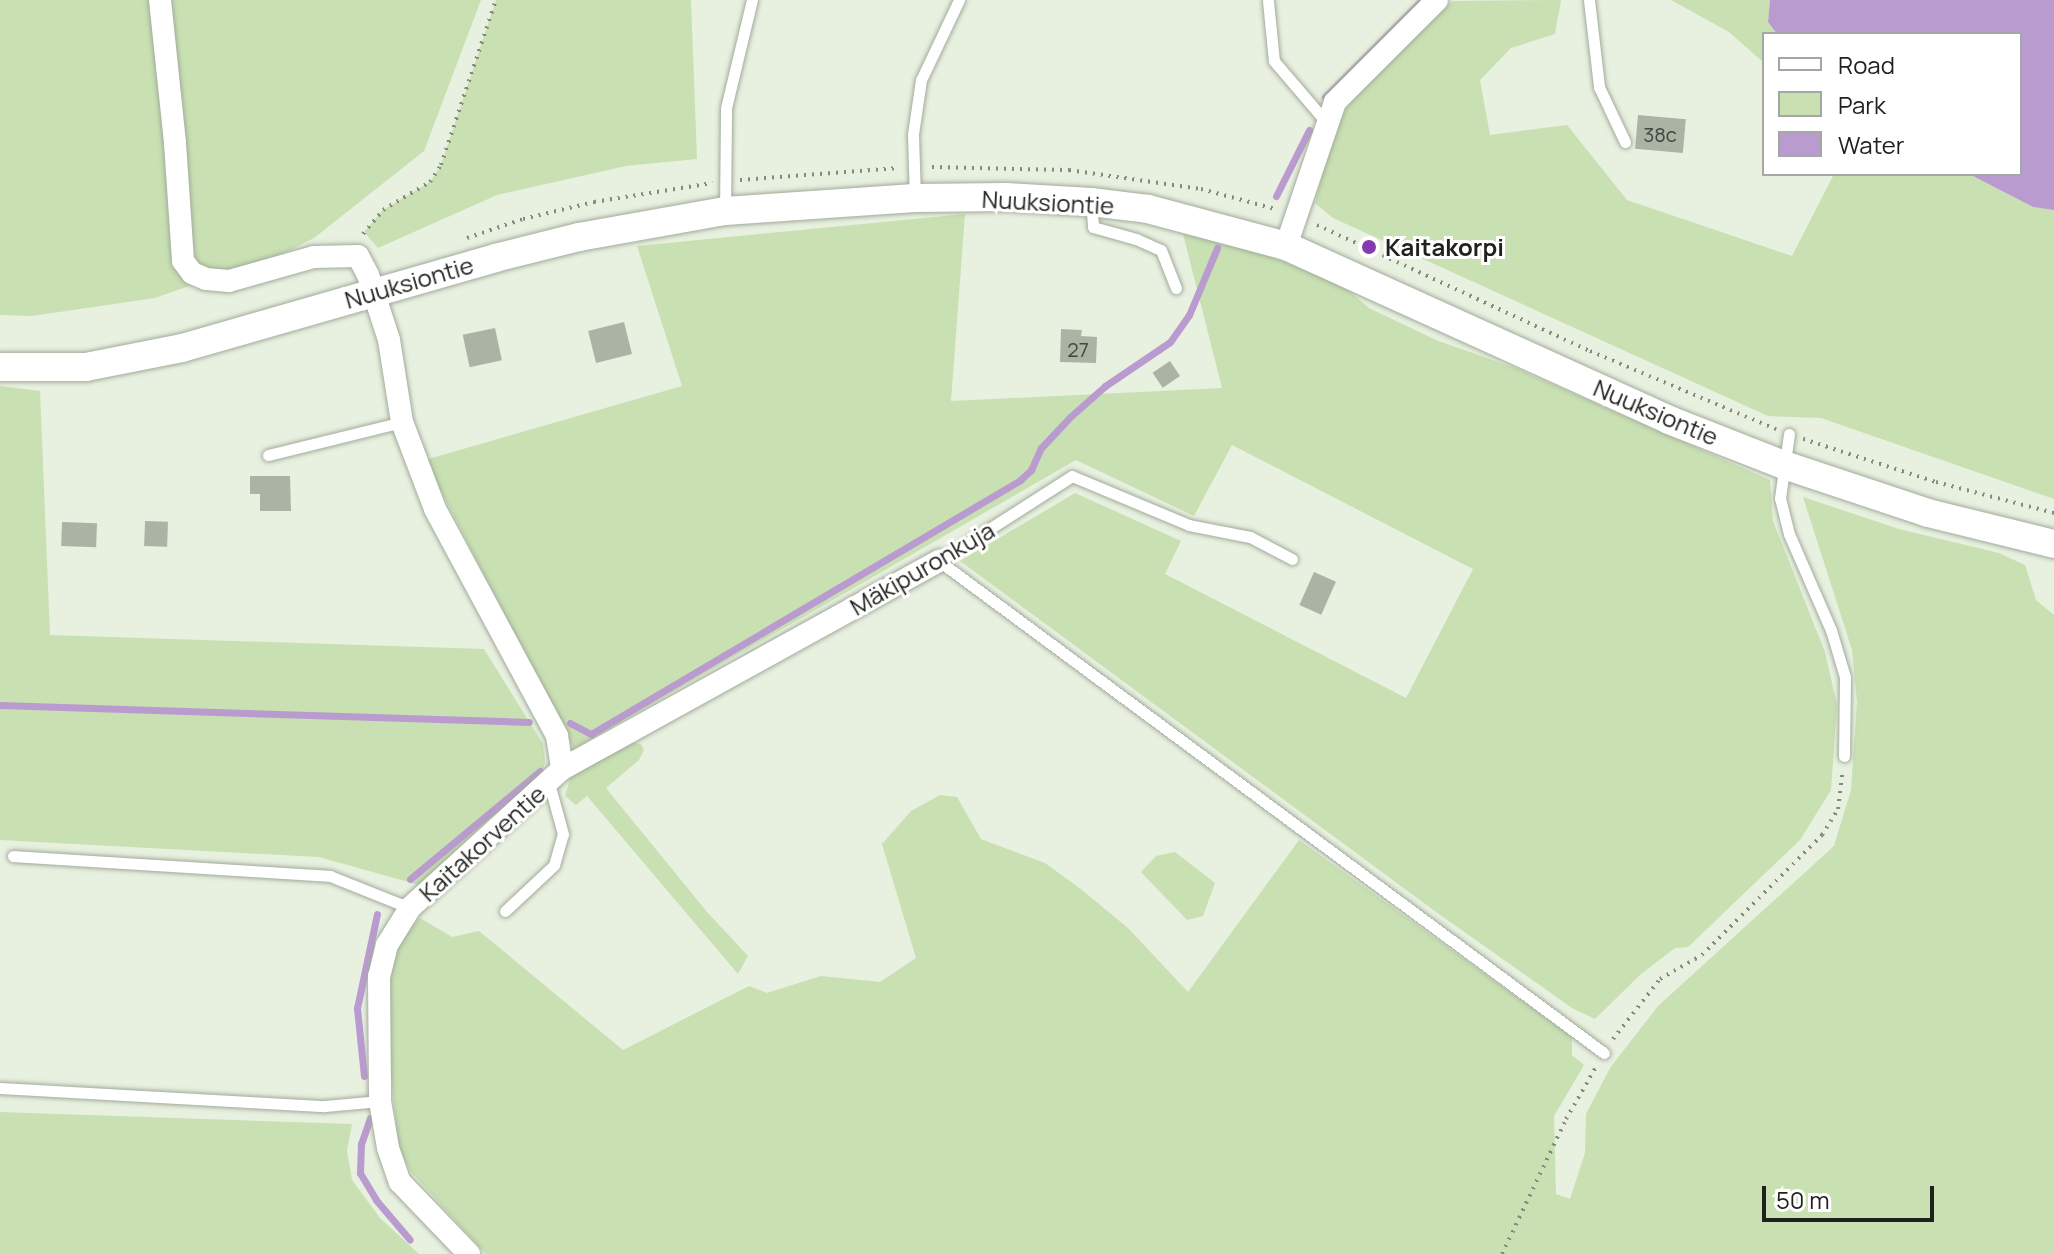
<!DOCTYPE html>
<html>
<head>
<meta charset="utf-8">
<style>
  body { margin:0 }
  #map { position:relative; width:2054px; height:1254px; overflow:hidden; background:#e8f0e0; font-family:Manrope,sans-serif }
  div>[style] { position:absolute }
  .green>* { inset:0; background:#c8e0b2 }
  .water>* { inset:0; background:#ba9bd0 }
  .stream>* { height:7px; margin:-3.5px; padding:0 3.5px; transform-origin:3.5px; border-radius:3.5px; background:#ba9bd0 }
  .building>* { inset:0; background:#abb3a4; transform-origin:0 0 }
  .path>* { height:4px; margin-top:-2px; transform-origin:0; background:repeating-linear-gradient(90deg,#848a7f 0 2px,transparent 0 8px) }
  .roads { filter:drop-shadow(0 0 2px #a2ab9b) drop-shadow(0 0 2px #a2ab9b) }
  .service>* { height:11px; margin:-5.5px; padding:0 5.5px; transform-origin:5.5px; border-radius:5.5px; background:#fff }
  .minor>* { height:22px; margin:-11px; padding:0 11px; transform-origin:11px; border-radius:11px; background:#fff }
  .tertiary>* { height:28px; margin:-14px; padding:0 14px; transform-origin:14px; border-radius:14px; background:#fff }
  .dots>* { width:22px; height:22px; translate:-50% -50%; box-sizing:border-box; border:4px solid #fff; border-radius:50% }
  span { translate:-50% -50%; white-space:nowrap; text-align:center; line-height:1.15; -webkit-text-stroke:6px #fff; paint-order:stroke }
  .number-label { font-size:20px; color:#42463e }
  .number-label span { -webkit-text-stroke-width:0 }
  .street-label { font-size:24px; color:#1f221c }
  .poi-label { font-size:24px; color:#1f221c; font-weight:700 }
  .left { translate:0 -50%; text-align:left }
  .legend { position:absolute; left:1762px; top:32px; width:260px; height:144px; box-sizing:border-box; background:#fff; border:2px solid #a5a7a4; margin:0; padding:10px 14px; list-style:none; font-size:24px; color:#1f221c }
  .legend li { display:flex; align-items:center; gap:16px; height:40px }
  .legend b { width:40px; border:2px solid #a5a7a4 }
  .scale { position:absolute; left:1762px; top:1186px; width:172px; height:36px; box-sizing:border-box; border:4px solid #1f221c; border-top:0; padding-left:10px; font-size:24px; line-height:28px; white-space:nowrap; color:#1f221c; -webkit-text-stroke:6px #fff; paint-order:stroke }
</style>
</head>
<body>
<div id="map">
  <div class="green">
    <i style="clip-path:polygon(0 0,481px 0,424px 151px,314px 238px,229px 281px,206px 280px,155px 298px,32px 316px,0 315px)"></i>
    <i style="clip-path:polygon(496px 0,691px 0,697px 159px,626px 166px,497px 195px,378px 248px,364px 232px,383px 210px,430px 182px,441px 165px)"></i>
    <i style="clip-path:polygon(1561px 0,1555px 34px,1511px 48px,1480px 80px,1490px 135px,1567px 125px,1627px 200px,1792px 256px,1834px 174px,1969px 174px,2033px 207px,2054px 210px,2054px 499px,1821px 418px,1768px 416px,1333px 218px,1315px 203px,1330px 144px,1345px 110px,1363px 86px,1452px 1px)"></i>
    <i style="clip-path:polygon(1671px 0,1770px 0,1768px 22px,1777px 34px,1764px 34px,1764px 63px,1729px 32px)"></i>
    <i style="clip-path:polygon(965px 214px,951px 401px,1222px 388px,1183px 234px,1243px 247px,1305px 269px,1342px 285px,1369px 308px,1436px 340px,1515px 368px,1770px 480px,1773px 521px,1825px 652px,1837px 705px,1831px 790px,1800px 840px,1688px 947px,1675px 948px,1641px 974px,1595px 1019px,1572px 1008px,1436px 912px,960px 561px,1075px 493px,1181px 541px,1165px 574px,1406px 698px,1473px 569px,1232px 445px,1194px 516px,1076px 460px,574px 749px,425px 460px,682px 386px,637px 246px)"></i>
    <i style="clip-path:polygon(0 386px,40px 391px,50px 635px,484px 649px,543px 744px,545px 762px,541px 777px,419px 885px,319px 857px,0 840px)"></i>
    <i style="clip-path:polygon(1803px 497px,1899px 529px,1999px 553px,2025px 565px,2036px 600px,2054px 615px,2054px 1254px,486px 1254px,411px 1172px,399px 1148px,386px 1028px,388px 983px,393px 955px,403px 935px,420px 918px,452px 937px,479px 931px,623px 1050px,749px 986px,767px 993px,821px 976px,880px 982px,916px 958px,882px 844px,911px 811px,940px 795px,957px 797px,981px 839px,1045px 863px,1082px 890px,1128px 928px,1188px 992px,1299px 840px,1572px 1037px,1572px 1055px,1584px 1065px,1554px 1116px,1556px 1194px,1570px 1199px,1585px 1153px,1586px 1114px,1610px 1068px,1658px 1006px,1834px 846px,1851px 790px,1857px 702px,1852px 650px)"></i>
    <i style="clip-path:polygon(624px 741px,641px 744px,644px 750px,639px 760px,606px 788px,707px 912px,748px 956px,738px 974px,587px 796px,576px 805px,565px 796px,571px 776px)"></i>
    <i style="clip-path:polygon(1175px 852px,1215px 883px,1203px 916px,1187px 920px,1141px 872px,1156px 856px)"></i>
    <i style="clip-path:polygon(0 1112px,352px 1124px,347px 1151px,352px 1180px,380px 1218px,419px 1254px,0 1254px)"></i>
  </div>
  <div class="water">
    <i style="clip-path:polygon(1770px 0,2054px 0,2054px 210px,2033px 207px,1969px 174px,2020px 174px,2020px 34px,1777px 34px,1768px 22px)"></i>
  </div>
  <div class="stream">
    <i style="left:1325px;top:97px;width:137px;rotate:-45deg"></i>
    <i style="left:1276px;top:196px;width:74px;rotate:-63.4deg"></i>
    <i style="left:0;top:705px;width:529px;rotate:1.84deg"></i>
    <i style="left:570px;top:723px;width:24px;rotate:28deg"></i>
    <i style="left:591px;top:734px;width:499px;rotate:-30.6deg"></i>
    <i style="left:1020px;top:480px;width:15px;rotate:-42deg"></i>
    <i style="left:1031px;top:470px;width:24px;rotate:-66deg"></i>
    <i style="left:1041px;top:448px;width:42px;rotate:-46.9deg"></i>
    <i style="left:1070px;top:417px;width:47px;rotate:-41.5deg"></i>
    <i style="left:1105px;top:386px;width:78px;rotate:-34.1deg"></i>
    <i style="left:1170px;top:342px;width:33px;rotate:-55deg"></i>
    <i style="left:1189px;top:315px;width:73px;rotate:-67.3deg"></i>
    <i style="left:410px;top:879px;width:169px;rotate:-39.7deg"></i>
    <i style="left:364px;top:1076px;width:68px;rotate:-95.9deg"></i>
    <i style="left:357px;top:1008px;width:96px;rotate:-78deg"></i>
    <i style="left:370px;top:1118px;width:28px;rotate:109deg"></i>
    <i style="left:361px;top:1144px;width:29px;rotate:92deg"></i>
    <i style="left:360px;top:1173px;width:31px;rotate:59deg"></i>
    <i style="left:376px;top:1200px;width:52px;rotate:49.6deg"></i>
  </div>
  <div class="building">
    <i style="left:1638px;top:115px;width:48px;height:34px;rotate:5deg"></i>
    <i style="left:624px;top:322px;width:33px;height:37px;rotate:76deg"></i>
    <i style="left:495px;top:328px;width:33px;height:33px;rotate:78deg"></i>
    <i style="clip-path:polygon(1061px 329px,1082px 330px,1081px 336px,1097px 337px,1096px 363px,1060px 362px)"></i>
    <i style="left:1170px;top:361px;width:18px;height:21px;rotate:56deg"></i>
    <i style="clip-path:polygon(250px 476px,290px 476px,291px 511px,260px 511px,260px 494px,250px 494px)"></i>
    <i style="left:145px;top:521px;width:23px;height:25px;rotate:2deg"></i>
    <i style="left:62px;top:522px;width:35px;height:24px;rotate:2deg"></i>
    <i style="left:1314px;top:572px;width:24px;height:36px;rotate:24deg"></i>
  </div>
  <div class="path">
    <i style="left:932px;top:167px;width:137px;rotate:1.3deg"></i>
    <i style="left:1069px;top:170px;width:133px;rotate:8.2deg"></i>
    <i style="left:1201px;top:189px;width:77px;rotate:15.1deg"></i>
    <i style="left:740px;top:180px;width:159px;rotate:-4.3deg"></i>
    <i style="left:1317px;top:225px;width:301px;rotate:24.8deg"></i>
    <i style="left:1590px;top:351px;width:202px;rotate:22.8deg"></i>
    <i style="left:363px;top:234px;width:31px;rotate:-50deg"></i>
    <i style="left:383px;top:210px;width:55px;rotate:-30.8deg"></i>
    <i style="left:430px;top:182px;width:20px;rotate:-57deg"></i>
    <i style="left:441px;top:165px;width:174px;rotate:-71.6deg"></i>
    <i style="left:467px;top:238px;width:59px;rotate:-18.7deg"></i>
    <i style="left:523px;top:219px;width:73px;rotate:-13.5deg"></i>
    <i style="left:594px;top:202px;width:120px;rotate:-9.1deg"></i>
    <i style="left:1803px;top:439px;width:140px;rotate:17.9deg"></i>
    <i style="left:1936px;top:482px;width:122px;rotate:14.7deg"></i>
    <i style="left:1613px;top:1039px;width:76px;rotate:-51.9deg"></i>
    <i style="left:1660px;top:979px;width:48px;rotate:-29.7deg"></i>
    <i style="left:1702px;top:955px;width:170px;rotate:-45deg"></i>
    <i style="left:1822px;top:835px;width:31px;rotate:-58deg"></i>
    <i style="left:1838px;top:809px;width:38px;rotate:-83deg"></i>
    <i style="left:1502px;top:1254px;width:149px;rotate:-64.6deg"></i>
    <i style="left:1566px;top:1119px;width:60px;rotate:-60deg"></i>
  </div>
  <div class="roads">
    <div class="service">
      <i style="left:1589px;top:0;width:88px;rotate:83.4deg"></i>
      <i style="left:1599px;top:87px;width:61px;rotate:64.7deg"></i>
      <i style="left:1268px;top:1px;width:60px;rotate:84.3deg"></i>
      <i style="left:1274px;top:61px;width:82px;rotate:49.5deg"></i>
      <i style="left:915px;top:198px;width:64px;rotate:-91.8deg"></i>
      <i style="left:913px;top:134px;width:55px;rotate:-81.6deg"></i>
      <i style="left:921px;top:80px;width:89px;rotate:-64.6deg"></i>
      <i style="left:1091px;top:202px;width:25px;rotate:85deg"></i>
      <i style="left:1093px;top:227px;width:45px;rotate:15.6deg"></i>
      <i style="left:1136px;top:239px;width:27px;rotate:24deg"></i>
      <i style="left:1161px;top:250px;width:41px;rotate:68.5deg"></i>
      <i style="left:725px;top:211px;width:103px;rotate:-89.4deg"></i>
      <i style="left:726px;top:108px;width:111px;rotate:-76.5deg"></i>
      <i style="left:1789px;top:434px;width:65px;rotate:98deg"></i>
      <i style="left:1780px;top:498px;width:37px;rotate:76deg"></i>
      <i style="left:1789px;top:534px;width:105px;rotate:66.4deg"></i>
      <i style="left:1831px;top:630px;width:49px;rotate:73.4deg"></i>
      <i style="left:1845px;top:677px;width:79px;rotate:90.7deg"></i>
      <i style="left:268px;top:455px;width:138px;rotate:-13.8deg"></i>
      <i style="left:1292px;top:559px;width:47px;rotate:-152.4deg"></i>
      <i style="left:1250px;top:537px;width:62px;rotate:-168.9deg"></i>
      <i style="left:1189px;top:525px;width:127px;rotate:-157.3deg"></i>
      <i style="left:1072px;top:476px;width:158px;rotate:147.4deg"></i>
      <i style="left:939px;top:561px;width:827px;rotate:36.5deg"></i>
      <i style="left:13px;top:856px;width:318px;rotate:3.6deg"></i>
      <i style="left:330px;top:876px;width:86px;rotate:21.8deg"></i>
      <i style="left:505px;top:911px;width:67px;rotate:-43.2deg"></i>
      <i style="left:554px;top:865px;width:32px;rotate:-74deg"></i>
      <i style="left:563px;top:834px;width:53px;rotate:-105.4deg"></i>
      <i style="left:0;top:1088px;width:325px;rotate:3.2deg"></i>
      <i style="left:325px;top:1106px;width:55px;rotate:-5.2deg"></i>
    </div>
    <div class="minor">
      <i style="left:160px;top:0;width:144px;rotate:84deg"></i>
      <i style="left:175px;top:143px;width:118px;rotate:86.1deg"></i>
      <i style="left:183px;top:261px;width:15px;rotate:53deg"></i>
      <i style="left:192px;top:273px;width:15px;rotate:23deg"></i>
      <i style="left:206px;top:279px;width:23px;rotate:5deg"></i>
      <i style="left:229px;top:281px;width:88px;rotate:-15.8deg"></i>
      <i style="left:314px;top:257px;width:44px;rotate:-1.3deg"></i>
      <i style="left:358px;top:256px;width:21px;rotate:62deg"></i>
      <i style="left:368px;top:275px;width:68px;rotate:72.1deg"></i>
      <i style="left:389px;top:340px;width:83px;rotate:81deg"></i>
      <i style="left:402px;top:422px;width:93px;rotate:69.2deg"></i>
      <i style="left:435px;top:509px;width:258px;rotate:61.7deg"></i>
      <i style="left:557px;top:736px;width:33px;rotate:81deg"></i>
      <i style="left:562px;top:769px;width:206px;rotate:137.6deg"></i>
      <i style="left:410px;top:908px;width:44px;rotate:121.9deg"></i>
      <i style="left:387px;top:945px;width:32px;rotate:104deg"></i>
      <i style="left:379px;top:976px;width:125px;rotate:89.5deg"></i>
      <i style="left:380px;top:1101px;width:48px;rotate:80.3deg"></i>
      <i style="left:388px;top:1148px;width:36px;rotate:71deg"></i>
      <i style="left:400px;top:1182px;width:100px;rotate:46.2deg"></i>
      <i style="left:1286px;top:246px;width:152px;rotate:-71.2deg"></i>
      <i style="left:1335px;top:102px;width:144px;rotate:-45deg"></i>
      <i style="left:562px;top:769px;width:431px;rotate:-28.9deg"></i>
    </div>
    <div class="tertiary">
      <i style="left:0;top:367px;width:86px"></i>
      <i style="left:86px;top:367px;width:98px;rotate:-11.2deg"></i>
      <i style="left:182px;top:348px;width:326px;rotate:-16deg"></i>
      <i style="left:495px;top:258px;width:87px;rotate:-14deg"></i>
      <i style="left:579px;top:237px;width:148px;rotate:-10.1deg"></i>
      <i style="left:725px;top:211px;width:190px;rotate:-3.9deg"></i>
      <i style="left:915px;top:198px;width:91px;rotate:-0.6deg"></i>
      <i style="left:1006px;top:197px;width:85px;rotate:3.4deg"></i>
      <i style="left:1091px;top:202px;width:57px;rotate:7deg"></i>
      <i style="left:1148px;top:209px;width:143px;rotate:15deg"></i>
      <i style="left:1286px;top:246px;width:421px;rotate:24.4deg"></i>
      <i style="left:1669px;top:420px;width:123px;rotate:21.4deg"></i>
      <i style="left:1784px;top:465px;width:152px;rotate:18.4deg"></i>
      <i style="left:1928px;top:513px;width:130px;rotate:13.8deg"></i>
    </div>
  </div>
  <div class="dots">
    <i style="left:1369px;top:247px;background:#853bad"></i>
  </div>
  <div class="number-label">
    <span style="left:1660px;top:134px">38c</span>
    <span style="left:1078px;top:349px">27</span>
  </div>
  <div class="street-label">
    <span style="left:1048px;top:202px;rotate:3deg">Nuuksiontie</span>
    <span style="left:409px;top:282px;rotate:-16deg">Nuuksiontie</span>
    <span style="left:1656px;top:412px;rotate:23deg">Nuuksiontie</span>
    <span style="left:922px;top:568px;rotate:-30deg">Mäkipuronkuja</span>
    <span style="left:482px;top:843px;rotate:-42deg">Kaitakorventie</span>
  </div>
  <div class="poi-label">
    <span class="left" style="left:1385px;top:247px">Kaitakorpi</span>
  </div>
  <ul class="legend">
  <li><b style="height:10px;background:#fff"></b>Road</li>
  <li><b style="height:22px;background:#c8e0b2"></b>Park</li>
  <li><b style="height:22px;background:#ba9bd0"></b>Water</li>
  </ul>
  <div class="scale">50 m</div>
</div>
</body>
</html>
